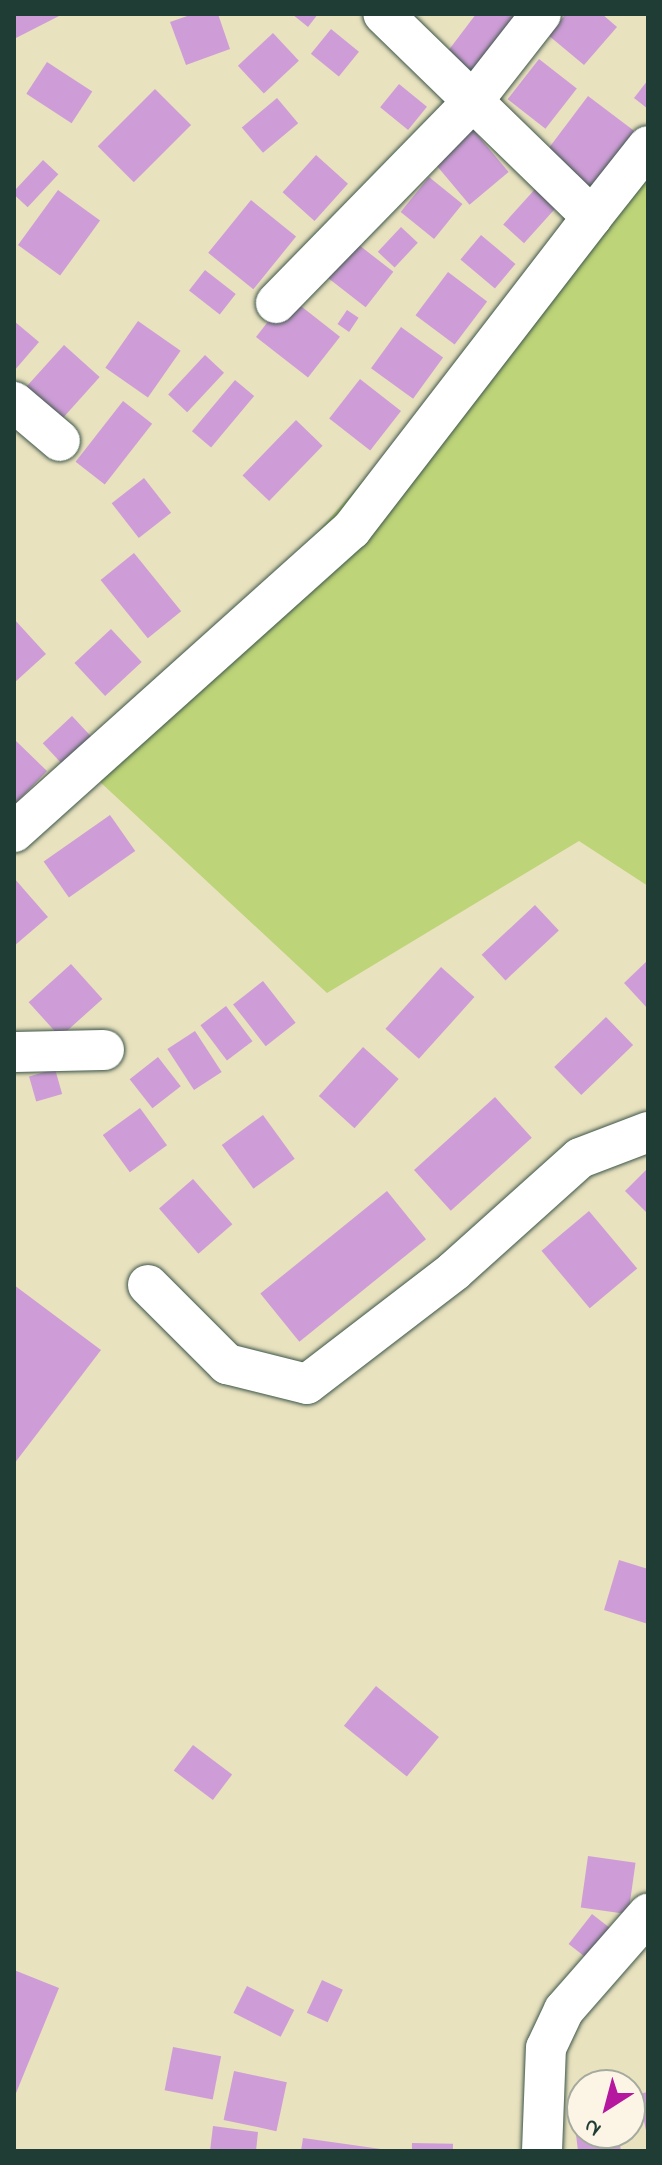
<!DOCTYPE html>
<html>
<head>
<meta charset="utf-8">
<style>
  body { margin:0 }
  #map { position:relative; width:662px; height:2165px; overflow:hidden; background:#e9e2bf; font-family:"Indie Flower",sans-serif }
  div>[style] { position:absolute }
  .green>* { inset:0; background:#bdd478 }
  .building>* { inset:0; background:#ce9dd7; transform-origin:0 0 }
  .roads { filter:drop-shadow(0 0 2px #3d5649) drop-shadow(0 0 2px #3d5649) }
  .minor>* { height:40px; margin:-20px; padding:0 20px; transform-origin:20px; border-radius:20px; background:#fff }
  span { translate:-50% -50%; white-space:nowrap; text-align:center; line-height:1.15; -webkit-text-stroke:8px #fcf5e5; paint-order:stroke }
  .frame { position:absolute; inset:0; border:16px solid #1f3d34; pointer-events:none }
  .north { position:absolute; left:566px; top:2069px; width:80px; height:80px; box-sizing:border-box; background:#fcf5e5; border:2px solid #a4ab9e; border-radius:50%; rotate:216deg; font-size:22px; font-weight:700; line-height:32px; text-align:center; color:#1f3d34 }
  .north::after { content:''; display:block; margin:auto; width:28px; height:36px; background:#b5179e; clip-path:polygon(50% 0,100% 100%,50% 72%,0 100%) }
</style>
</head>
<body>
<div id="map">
  <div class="green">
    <i style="clip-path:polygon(648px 159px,648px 886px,579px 841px,327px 993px,98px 780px)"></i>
  </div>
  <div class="building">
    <i style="clip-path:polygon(14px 14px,63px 14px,14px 39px)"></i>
    <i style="clip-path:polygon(193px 14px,218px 14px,230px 49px,186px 65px,170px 22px)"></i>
    <i style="clip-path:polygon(292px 14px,318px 14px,308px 27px)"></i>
    <i style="clip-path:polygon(476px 14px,515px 14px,524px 21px,478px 81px,445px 55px)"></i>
    <i style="clip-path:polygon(566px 14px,602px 14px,617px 27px,584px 65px,548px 35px)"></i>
    <i style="left:331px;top:29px;width:36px;height:32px;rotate:39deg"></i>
    <i style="left:273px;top:33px;width:38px;height:48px;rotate:47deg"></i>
    <i style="left:539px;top:59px;width:48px;height:51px;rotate:38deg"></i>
    <i style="left:47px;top:62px;width:54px;height:38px;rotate:33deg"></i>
    <i style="clip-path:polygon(648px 80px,648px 109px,634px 98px)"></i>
    <i style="left:399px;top:84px;width:36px;height:30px;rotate:39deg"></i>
    <i style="left:155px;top:89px;width:51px;height:81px;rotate:45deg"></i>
    <i style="left:588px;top:96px;width:68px;height:71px;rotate:37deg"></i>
    <i style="left:277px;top:98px;width:33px;height:46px;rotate:50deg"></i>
    <i style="left:470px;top:126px;width:60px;height:51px;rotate:50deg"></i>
    <i style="left:316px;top:155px;width:43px;height:50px;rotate:42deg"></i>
    <i style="left:43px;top:160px;width:21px;height:45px;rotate:43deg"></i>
    <i style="left:429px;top:177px;width:43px;height:45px;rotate:39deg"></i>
    <i style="left:536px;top:188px;width:28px;height:49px;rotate:42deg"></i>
    <i style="left:58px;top:190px;width:52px;height:68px;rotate:36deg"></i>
    <i style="left:251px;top:200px;width:58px;height:68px;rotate:39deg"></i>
    <i style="left:401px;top:227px;width:23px;height:34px;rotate:43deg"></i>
    <i style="left:481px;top:235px;width:45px;height:32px;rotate:40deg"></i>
    <i style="left:350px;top:238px;width:55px;height:45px;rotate:38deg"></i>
    <i style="left:205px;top:270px;width:39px;height:26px;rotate:38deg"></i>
    <i style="left:448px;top:272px;width:49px;height:54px;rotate:37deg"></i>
    <i style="left:288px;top:296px;width:66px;height:52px;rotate:38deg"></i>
    <i style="left:347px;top:310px;width:14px;height:17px;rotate:34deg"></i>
    <i style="clip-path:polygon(14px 321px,39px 342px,14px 371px)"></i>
    <i style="left:138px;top:321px;width:52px;height:57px;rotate:35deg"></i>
    <i style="left:401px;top:327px;width:52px;height:51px;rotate:36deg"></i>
    <i style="left:64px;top:345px;width:48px;height:61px;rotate:42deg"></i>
    <i style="left:205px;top:355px;width:26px;height:54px;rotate:43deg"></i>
    <i style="left:360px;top:379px;width:52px;height:50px;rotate:38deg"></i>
    <i style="left:235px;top:380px;width:25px;height:67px;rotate:40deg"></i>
    <i style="left:123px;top:401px;width:37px;height:77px;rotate:38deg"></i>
    <i style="left:296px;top:420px;width:37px;height:77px;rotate:44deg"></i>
    <i style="left:144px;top:478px;width:44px;height:41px;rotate:52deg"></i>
    <i style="left:134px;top:553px;width:75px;height:43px;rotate:51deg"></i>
    <i style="clip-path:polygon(14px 619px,46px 654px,14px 683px)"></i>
    <i style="left:111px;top:629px;width:45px;height:50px;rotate:47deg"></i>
    <i style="left:72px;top:716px;width:38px;height:40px;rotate:47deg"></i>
    <i style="clip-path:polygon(14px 739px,47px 771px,14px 805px)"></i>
    <i style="left:110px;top:815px;width:44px;height:81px;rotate:55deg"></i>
    <i style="clip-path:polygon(14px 878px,48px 917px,14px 946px)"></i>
    <i style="left:535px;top:905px;width:35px;height:73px;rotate:47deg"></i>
    <i style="clip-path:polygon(648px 960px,648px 1009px,624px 983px)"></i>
    <i style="left:71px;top:964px;width:47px;height:57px;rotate:48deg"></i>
    <i style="left:441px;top:967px;width:45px;height:83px;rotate:42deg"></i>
    <i style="left:263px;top:981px;width:53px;height:38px;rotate:52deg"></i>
    <i style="left:226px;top:1006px;width:44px;height:32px;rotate:53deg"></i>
    <i style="left:606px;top:1017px;width:39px;height:72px;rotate:46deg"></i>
    <i style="left:195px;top:1031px;width:49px;height:33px;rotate:57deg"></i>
    <i style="left:363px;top:1047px;width:48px;height:66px;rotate:42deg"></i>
    <i style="left:158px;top:1057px;width:37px;height:36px;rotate:52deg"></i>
    <i style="left:55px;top:1069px;width:26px;height:27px;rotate:74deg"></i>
    <i style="left:495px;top:1097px;width:55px;height:109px;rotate:48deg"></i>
    <i style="left:140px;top:1108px;width:46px;height:46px;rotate:54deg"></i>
    <i style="left:263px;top:1115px;width:54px;height:51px;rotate:54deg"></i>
    <i style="clip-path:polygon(648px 1168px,648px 1214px,625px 1191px)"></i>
    <i style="left:193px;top:1179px;width:60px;height:45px;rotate:49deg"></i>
    <i style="left:387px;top:1191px;width:62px;height:163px;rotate:51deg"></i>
    <i style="left:589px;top:1211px;width:75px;height:62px;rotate:50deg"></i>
    <i style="clip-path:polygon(14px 1285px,101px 1350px,14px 1464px)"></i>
    <i style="clip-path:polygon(619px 1560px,648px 1569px,648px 1624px,604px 1610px)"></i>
    <i style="left:376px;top:1686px;width:81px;height:51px;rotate:39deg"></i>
    <i style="left:193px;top:1745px;width:49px;height:32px;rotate:37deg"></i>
    <i style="left:588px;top:1856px;width:48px;height:52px;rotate:8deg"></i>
    <i style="left:592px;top:1914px;width:28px;height:38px;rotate:38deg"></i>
    <i style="clip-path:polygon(14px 1970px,59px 1988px,14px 2098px)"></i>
    <i style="left:322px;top:1980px;width:23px;height:36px;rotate:25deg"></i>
    <i style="left:247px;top:1986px;width:53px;height:30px;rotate:27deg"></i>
    <i style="left:173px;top:2047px;width:49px;height:44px;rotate:11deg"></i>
    <i style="left:234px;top:2071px;width:54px;height:50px;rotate:12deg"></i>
    <i style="clip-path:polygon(648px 2092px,648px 2135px,647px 2135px,638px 2094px)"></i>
    <i style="clip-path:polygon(582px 2093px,582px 2133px,618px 2133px,621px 2151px,578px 2151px,571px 2094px)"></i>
    <i style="clip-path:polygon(213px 2126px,258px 2132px,256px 2151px,210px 2151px)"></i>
    <i style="clip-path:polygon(303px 2138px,381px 2149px,381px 2151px,301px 2151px)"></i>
    <i style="left:412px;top:2143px;width:41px;height:8px;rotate:1deg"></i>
  </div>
  <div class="roads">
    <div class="minor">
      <i style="left:592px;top:217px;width:90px;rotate:-51.7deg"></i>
      <i style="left:276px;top:303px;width:282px;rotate:-45.7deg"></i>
      <i style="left:473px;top:101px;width:110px;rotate:-52deg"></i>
      <i style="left:14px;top:402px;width:60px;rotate:40.3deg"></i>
      <i style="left:14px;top:832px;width:453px;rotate:-41.9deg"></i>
      <i style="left:351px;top:530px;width:395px;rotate:-52.4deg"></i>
      <i style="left:592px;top:217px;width:291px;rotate:-135.8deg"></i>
      <i style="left:14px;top:1052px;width:90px;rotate:-1.3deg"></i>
      <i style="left:148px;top:1285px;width:112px;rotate:45deg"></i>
      <i style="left:227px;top:1364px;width:82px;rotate:14deg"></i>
      <i style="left:307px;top:1384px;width:185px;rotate:-37.5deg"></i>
      <i style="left:454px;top:1271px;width:169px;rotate:-41.9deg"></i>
      <i style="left:580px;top:1158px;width:73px;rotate:-20.9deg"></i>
      <i style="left:542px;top:2151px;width:103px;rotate:-87.8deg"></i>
      <i style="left:546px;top:2048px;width:42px;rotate:-64.7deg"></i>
      <i style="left:564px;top:2010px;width:128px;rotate:-48.8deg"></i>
    </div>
  </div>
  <div class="frame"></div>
  <div class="north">N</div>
</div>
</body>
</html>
